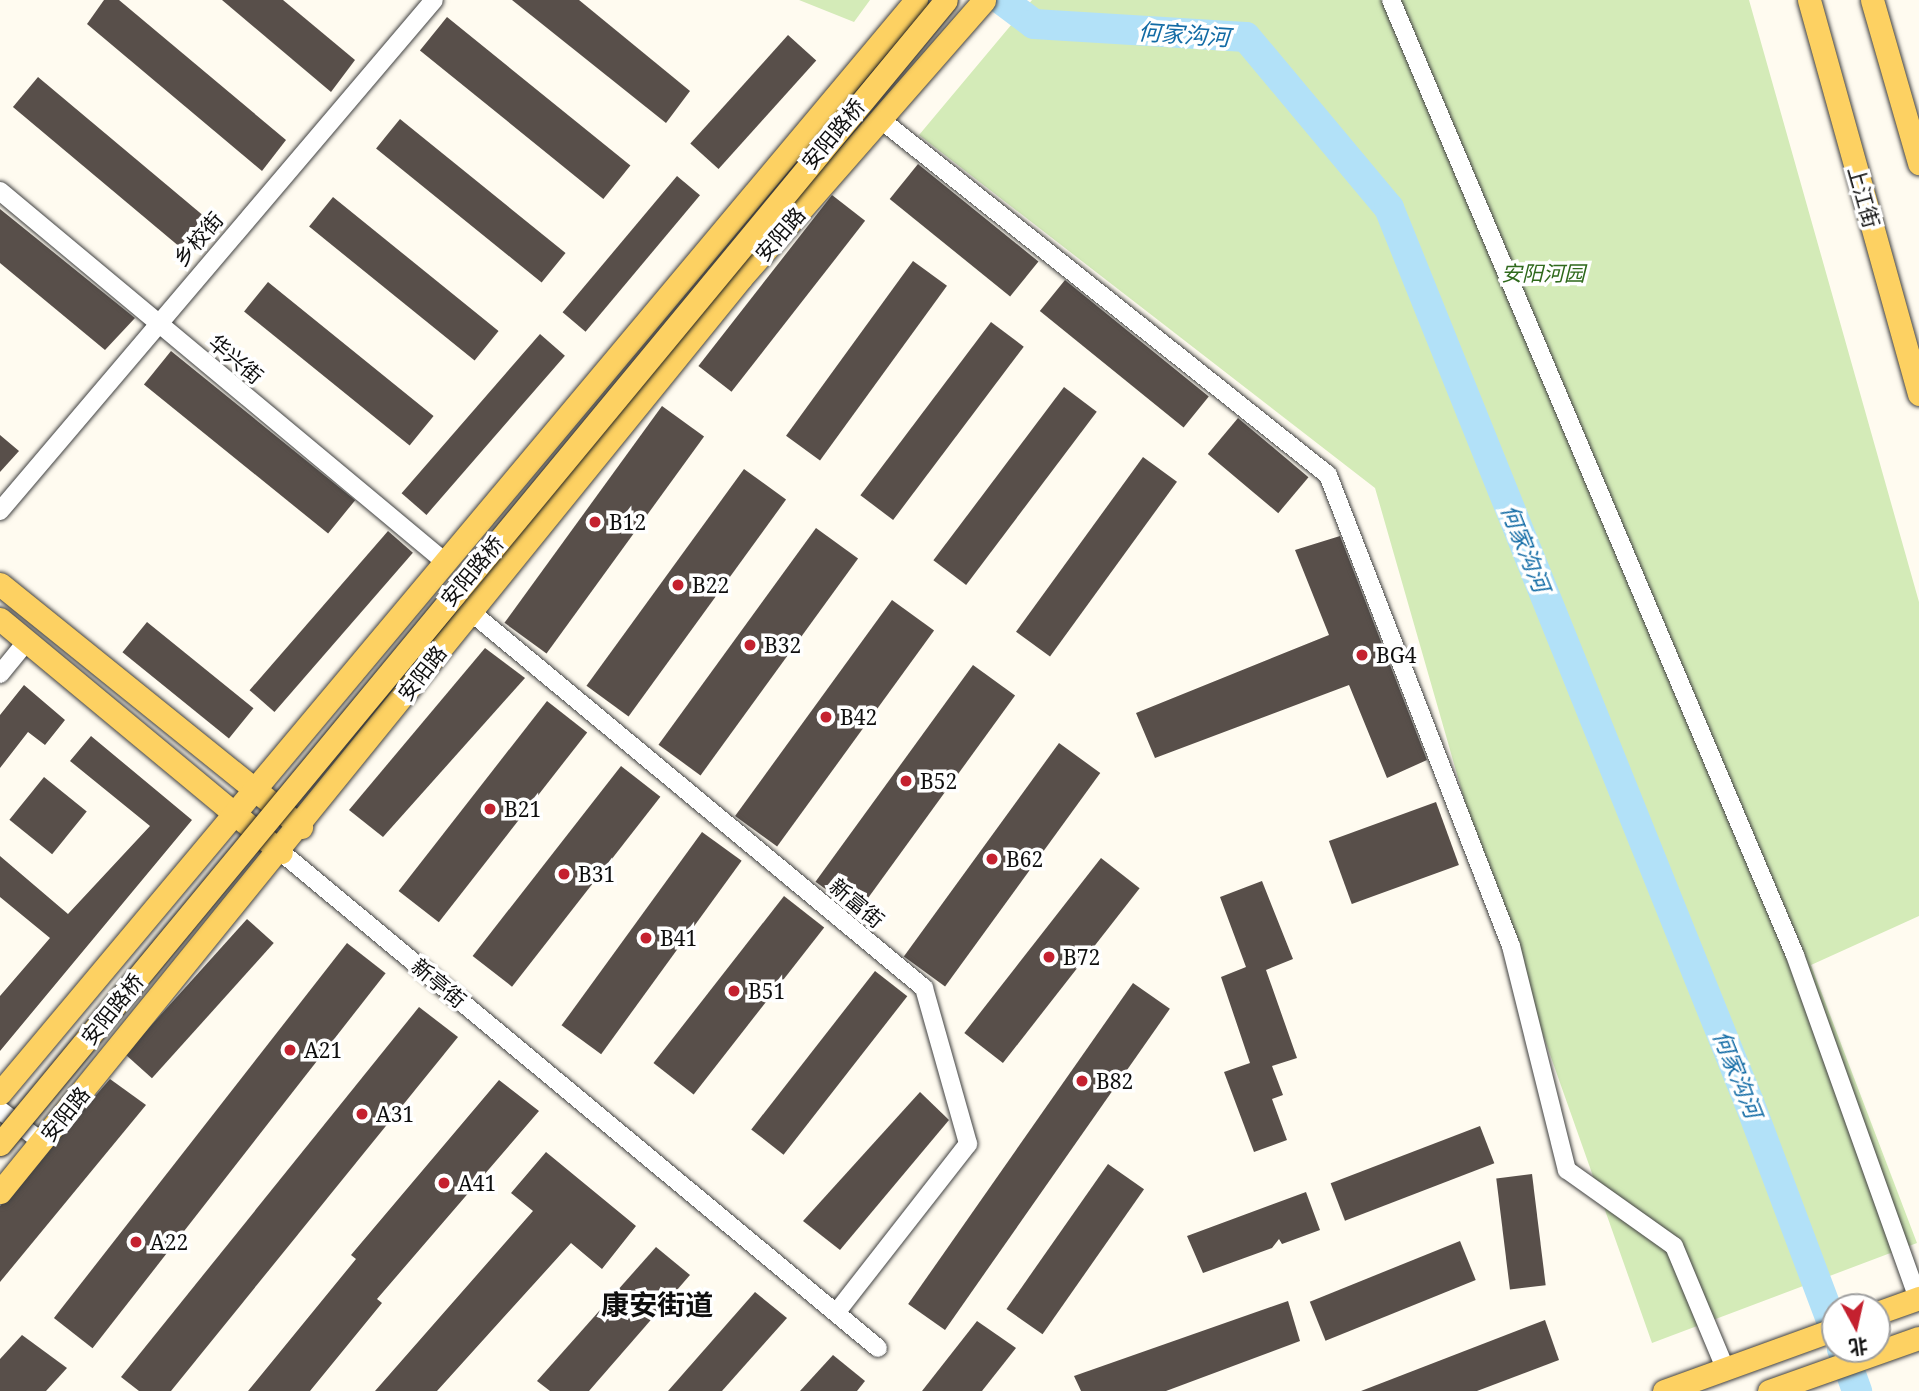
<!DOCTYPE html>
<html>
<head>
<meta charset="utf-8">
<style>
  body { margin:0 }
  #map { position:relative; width:1919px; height:1391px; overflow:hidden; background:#fffbf0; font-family:"Noto Serif","Noto Sans SC",serif }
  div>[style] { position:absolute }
  .green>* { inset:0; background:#d4ebb8 }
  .river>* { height:30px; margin:-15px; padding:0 15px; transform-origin:15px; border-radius:15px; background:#b2e1f8 }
  .building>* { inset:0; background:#584f4a; transform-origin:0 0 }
  .roads { filter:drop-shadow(0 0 2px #414141) drop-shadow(0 0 2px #414141) }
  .minor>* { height:18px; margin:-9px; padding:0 9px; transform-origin:9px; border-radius:9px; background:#fff }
  .major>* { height:23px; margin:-11.5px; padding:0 11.5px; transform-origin:11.5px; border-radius:11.5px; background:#fdd162 }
  .bridges { filter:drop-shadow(0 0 2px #1f1f1f) drop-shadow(0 0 2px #1f1f1f) }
  .major-bridge>* { height:23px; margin:-11.5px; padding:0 11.5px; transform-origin:11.5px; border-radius:11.5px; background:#fdd162 }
  .dots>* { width:19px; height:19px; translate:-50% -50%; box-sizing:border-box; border:4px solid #fff; border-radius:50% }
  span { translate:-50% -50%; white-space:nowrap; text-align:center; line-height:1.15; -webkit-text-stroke:7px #fff; paint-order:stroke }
  .street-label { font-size:21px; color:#0e0e0e }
  .park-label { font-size:21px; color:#2f691c; font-style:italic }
  .poi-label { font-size:21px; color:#0e0e0e }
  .left { translate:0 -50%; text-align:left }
  .water-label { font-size:23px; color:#126ba5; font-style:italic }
  .district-label { font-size:28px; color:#0e0e0e; font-weight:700 }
  .north { position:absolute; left:1821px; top:1293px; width:70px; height:70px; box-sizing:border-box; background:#fff; border:2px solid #9f9f9f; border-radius:50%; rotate:172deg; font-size:19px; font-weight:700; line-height:28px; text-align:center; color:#0e0e0e }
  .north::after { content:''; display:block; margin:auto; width:24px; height:32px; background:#c4212f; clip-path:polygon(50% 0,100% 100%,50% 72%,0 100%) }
</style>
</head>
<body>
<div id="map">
  <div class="green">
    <i style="clip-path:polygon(799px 0,870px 0,854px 22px)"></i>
    <i style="clip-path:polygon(1032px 0,1749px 0,1919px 602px,1919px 916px,1811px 965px,1917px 1243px,1652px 1343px,1483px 865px,1375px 488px,919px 135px)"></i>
  </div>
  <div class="river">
    <i style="left:1002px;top:0;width:40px;rotate:37deg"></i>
    <i style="left:1034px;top:24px;width:212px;rotate:3.5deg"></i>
    <i style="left:1246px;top:37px;width:223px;rotate:50.1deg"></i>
    <i style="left:1389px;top:208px;width:964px;rotate:68.07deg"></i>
    <i style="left:1749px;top:1102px;width:245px;rotate:69.4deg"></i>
    <i style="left:1842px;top:1349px;width:45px;rotate:70.3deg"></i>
  </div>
  <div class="building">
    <i style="clip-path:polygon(104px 0,119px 0,286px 140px,262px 171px,87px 24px)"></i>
    <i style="clip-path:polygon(222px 0,283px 0,355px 60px,331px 92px)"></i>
    <i style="clip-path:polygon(512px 0,579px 0,690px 91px,666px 123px)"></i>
    <i style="left:447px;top:17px;width:236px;height:43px;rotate:39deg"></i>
    <i style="left:788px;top:35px;width:38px;height:146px;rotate:42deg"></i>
    <i style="left:38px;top:77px;width:230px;height:39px;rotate:40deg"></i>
    <i style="left:400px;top:119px;width:213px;height:38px;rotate:39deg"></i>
    <i style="left:918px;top:164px;width:155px;height:45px;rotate:39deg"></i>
    <i style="left:677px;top:176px;width:30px;height:178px;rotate:40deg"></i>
    <i style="left:832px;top:195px;width:42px;height:217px;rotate:38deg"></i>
    <i style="left:333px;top:197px;width:213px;height:38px;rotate:39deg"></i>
    <i style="clip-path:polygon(0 209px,135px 318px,105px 350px,0 263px)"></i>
    <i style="left:913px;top:261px;width:42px;height:216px;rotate:36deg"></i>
    <i style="left:1065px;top:280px;width:185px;height:40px;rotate:39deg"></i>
    <i style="left:268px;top:282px;width:213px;height:38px;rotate:39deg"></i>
    <i style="left:991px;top:322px;width:41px;height:217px;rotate:37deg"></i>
    <i style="left:540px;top:334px;width:33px;height:211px;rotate:41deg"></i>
    <i style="left:171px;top:351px;width:237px;height:43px;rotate:39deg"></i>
    <i style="left:1064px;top:387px;width:41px;height:217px;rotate:37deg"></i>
    <i style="left:662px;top:406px;width:52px;height:268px;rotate:36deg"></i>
    <i style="left:1238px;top:418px;width:92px;height:47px;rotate:40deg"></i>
    <i style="clip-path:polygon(0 435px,19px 451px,0 472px)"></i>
    <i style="left:1143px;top:457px;width:42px;height:216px;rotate:36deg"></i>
    <i style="left:744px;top:469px;width:52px;height:268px;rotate:36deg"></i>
    <i style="left:816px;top:528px;width:52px;height:268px;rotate:36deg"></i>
    <i style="left:388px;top:531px;width:33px;height:211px;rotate:41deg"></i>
    <i style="clip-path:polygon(1340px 536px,1427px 760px,1387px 778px,1349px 685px,1155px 758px,1136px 713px,1329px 635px,1295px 550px)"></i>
    <i style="left:892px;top:600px;width:52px;height:267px;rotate:36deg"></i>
    <i style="left:147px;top:622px;width:137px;height:39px;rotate:39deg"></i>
    <i style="clip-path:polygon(485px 648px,525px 678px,383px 837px,349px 810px)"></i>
    <i style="left:973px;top:665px;width:52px;height:268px;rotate:36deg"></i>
    <i style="clip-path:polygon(24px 685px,65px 720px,45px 745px,28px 732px,0 768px,0 715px)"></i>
    <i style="left:547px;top:701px;width:51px;height:241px;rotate:38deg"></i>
    <i style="clip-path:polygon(91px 736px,192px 820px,0 1051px,0 996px,50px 938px,0 897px,0 856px,68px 914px,150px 826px,70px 761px)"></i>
    <i style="left:1059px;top:743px;width:51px;height:264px;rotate:36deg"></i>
    <i style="left:621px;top:766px;width:50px;height:241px;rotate:38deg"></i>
    <i style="left:44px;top:777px;width:55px;height:55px;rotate:39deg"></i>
    <i style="left:1436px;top:802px;width:67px;height:114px;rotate:70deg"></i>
    <i style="left:702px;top:832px;width:49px;height:239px;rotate:36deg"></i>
    <i style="left:1101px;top:858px;width:49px;height:222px;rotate:38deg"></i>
    <i style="clip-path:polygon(1262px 881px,1293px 959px,1266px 970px,1297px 1058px,1272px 1066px,1283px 1095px,1272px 1099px,1287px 1140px,1254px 1152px,1224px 1072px,1250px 1063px,1221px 977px,1246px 967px,1220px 897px)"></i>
    <i style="left:784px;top:896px;width:51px;height:212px;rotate:38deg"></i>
    <i style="left:247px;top:919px;width:36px;height:182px;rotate:42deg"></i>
    <i style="left:347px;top:943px;width:49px;height:476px;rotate:38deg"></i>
    <i style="left:875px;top:971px;width:41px;height:201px;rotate:38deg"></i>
    <i style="left:1133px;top:983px;width:45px;height:392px;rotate:35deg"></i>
    <i style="clip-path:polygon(419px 1007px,458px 1037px,171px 1391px,139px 1391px,121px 1377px)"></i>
    <i style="clip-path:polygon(110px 1079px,146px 1105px,0 1282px,0 1206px)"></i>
    <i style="clip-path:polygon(499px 1080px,539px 1111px,377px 1299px,382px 1303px,310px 1391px,248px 1391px,356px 1259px,351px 1255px)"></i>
    <i style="clip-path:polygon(920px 1092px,949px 1120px,840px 1250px,803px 1221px)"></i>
    <i style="left:1480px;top:1126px;width:40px;height:160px;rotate:69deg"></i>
    <i style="clip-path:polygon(546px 1152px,636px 1226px,602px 1269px,571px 1243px,437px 1391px,375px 1391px,533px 1211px,511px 1193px)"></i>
    <i style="left:1108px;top:1164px;width:44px;height:177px;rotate:35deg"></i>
    <i style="left:1532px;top:1174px;width:112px;height:36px;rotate:83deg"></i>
    <i style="clip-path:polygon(1306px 1192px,1320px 1230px,1282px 1244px,1279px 1239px,1272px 1248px,1203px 1273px,1187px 1236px)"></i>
    <i style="left:1460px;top:1241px;width:42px;height:162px;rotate:68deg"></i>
    <i style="clip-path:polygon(656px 1247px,690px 1275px,589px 1391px,550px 1391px,537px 1381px)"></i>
    <i style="clip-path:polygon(755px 1292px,787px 1318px,722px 1391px,668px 1391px)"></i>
    <i style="clip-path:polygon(1288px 1301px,1300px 1341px,1166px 1391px,1081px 1391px,1074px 1376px)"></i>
    <i style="clip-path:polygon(1545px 1320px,1559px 1360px,1477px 1391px,1361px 1391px)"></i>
    <i style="clip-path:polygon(977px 1321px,1016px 1348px,982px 1391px,922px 1391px)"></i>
    <i style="clip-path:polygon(22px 1335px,67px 1368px,46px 1391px,0 1391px,0 1359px)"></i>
    <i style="clip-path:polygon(833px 1355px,865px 1381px,857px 1391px,800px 1391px)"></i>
  </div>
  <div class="roads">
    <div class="minor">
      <i style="left:1391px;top:0;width:1037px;rotate:67.07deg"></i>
      <i style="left:1795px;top:955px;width:364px;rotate:70.3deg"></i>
      <i style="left:880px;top:119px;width:572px;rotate:38.47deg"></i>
      <i style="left:1328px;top:475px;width:505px;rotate:68.77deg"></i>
      <i style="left:1511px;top:946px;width:231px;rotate:76deg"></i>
      <i style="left:1567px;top:1170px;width:131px;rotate:35.4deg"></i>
      <i style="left:1674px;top:1246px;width:132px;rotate:67.3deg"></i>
      <i style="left:0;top:191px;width:578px;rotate:39.81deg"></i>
      <i style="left:0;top:511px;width:670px;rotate:-49.66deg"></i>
      <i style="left:471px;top:612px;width:589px;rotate:39.69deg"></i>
      <i style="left:924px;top:988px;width:162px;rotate:74.2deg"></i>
      <i style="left:968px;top:1144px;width:214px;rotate:128deg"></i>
      <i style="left:0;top:674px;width:43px;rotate:-50.7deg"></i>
      <i style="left:281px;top:852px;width:776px;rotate:39.72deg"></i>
      <i style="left:0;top:1110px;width:53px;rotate:37.3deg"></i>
    </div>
    <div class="major">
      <i style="left:1809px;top:0;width:409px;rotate:74.4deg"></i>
      <i style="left:1872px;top:0;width:170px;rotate:73.9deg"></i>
      <i style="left:0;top:584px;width:387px;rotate:38.9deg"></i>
      <i style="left:0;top:619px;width:365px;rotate:39.7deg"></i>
      <i style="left:0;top:1093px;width:1426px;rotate:-50.03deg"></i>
      <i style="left:0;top:1192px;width:1177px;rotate:-50.97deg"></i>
      <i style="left:741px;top:278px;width:369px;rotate:-48.8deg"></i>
      <i style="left:1877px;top:1313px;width:45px;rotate:-19.7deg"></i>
      <i style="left:1664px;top:1391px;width:182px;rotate:-19.9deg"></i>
      <i style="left:1769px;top:1391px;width:159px;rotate:-19.5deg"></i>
    </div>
  </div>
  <div class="bridges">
    <div class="major-bridge">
      <i style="left:0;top:1144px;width:1484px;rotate:-50.41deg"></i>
    </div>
  </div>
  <div class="dots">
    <i style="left:595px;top:522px;background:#c4212f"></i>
    <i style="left:678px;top:585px;background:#c4212f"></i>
    <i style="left:750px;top:645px;background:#c4212f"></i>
    <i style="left:1362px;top:655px;background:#c4212f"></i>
    <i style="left:826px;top:717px;background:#c4212f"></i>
    <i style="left:906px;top:781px;background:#c4212f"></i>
    <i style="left:490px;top:809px;background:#c4212f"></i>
    <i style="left:992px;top:859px;background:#c4212f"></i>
    <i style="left:564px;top:874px;background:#c4212f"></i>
    <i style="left:646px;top:938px;background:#c4212f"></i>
    <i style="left:1049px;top:957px;background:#c4212f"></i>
    <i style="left:734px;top:991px;background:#c4212f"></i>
    <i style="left:290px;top:1050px;background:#c4212f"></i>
    <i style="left:1082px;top:1081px;background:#c4212f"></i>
    <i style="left:362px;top:1114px;background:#c4212f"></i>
    <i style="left:444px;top:1183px;background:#c4212f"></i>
    <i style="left:136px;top:1242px;background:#c4212f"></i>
  </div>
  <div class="street-label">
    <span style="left:833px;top:134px;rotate:-50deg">安阳路桥</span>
    <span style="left:1864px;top:197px;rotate:74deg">上江街</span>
    <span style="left:780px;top:234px;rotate:-49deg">安阳路</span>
    <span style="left:198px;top:239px;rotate:-49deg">乡校街</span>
    <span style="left:236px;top:359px;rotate:40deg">华兴街</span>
    <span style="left:472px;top:571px;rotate:-50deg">安阳路桥</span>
    <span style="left:422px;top:673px;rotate:-52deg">安阳路</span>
    <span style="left:857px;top:903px;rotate:40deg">新富街</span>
    <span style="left:439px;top:983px;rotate:40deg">新亭街</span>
    <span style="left:112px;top:1009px;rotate:-51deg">安阳路桥</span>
    <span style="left:65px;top:1114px;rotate:-51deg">安阳路</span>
  </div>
  <div class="park-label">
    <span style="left:1543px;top:273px">安阳河园</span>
  </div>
  <div class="poi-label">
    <span class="left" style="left:609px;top:522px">B12</span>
    <span class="left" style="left:692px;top:585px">B22</span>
    <span class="left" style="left:764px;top:645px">B32</span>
    <span class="left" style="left:1376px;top:655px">BG4</span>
    <span class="left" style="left:840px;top:717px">B42</span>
    <span class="left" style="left:920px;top:781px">B52</span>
    <span class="left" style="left:504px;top:809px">B21</span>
    <span class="left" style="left:1006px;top:859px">B62</span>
    <span class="left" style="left:578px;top:874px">B31</span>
    <span class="left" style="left:660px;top:938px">B41</span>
    <span class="left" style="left:1063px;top:957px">B72</span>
    <span class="left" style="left:748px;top:991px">B51</span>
    <span class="left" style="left:304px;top:1050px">A21</span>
    <span class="left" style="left:1096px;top:1081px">B82</span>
    <span class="left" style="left:376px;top:1114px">A31</span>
    <span class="left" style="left:458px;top:1183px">A41</span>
    <span class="left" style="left:150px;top:1242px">A22</span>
  </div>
  <div class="water-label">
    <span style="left:1184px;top:34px;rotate:4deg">何家沟河</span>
    <span style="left:1526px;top:548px;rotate:68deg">何家沟河</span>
    <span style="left:1738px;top:1074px;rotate:68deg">何家沟河</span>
  </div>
  <div class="district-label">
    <span style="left:657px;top:1304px">康安街道</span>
  </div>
  <div class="north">北</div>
</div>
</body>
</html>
